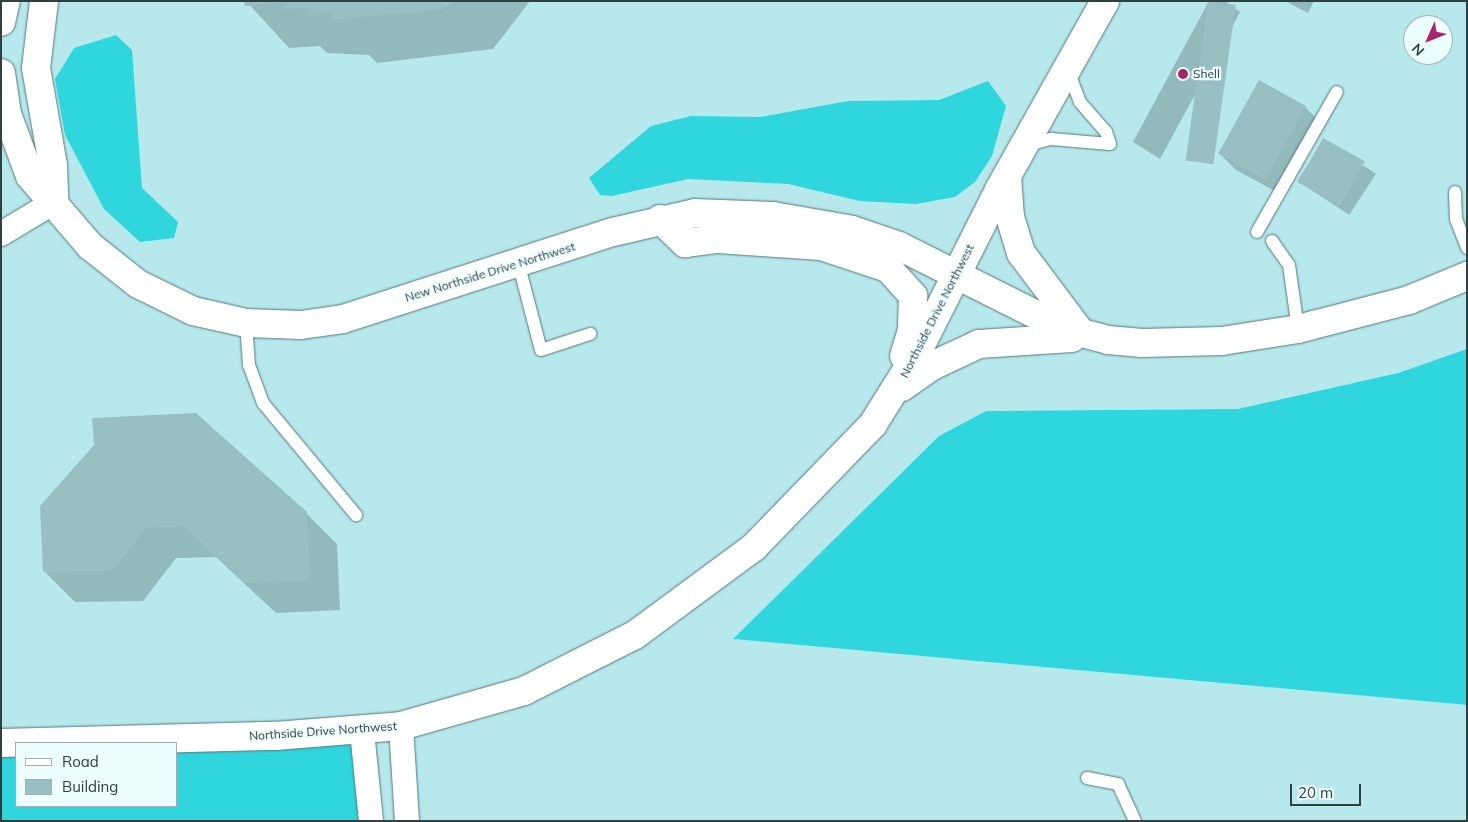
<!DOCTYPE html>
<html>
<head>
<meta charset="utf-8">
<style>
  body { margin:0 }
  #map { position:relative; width:1468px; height:822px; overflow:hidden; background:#cdf5f7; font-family:Mulish,sans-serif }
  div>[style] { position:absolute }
  .built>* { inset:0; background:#b7e9ec }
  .forest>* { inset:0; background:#30d6de }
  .shadow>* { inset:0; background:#0003; transform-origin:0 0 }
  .building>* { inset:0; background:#98bfc1; transform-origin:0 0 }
  .roads { filter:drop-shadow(0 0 1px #54797b) drop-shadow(0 0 1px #54797b) }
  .service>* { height:12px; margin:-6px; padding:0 6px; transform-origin:6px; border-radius:6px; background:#fff }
  .minor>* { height:24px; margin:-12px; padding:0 12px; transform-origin:12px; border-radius:12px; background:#fff }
  .tertiary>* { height:28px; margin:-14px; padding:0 14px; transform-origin:14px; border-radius:14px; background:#fff }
  .dots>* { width:14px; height:14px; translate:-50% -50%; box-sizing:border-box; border:2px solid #edfdfe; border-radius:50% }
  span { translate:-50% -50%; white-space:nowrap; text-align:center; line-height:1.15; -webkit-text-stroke:4.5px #edfdfe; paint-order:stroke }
  .poi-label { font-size:12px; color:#304041 }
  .left { translate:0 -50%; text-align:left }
  .street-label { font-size:12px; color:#304041 }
  .frame { position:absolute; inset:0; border:2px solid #304041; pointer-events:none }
  .legend { position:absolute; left:15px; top:742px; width:162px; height:65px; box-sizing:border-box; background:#edfdfe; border:1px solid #a1b1b2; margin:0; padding:6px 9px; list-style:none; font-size:15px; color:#304041 }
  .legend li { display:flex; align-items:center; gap:10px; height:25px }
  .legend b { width:25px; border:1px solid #a1b1b2 }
  .north { position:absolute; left:1403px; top:15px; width:50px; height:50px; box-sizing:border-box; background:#edfdfe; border:1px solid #a1b1b2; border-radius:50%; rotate:226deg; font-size:14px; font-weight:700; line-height:20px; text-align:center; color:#304041 }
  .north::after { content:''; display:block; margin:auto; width:18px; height:22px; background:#a72471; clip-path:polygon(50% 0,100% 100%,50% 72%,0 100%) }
  .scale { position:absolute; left:1290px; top:784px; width:71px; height:22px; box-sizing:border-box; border:2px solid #304041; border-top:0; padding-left:6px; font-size:15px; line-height:18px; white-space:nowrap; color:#304041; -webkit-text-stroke:4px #edfdfe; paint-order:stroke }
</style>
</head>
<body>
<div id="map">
  <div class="built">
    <i style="clip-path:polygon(evenodd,1px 1px,1467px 1px,1467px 349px,1398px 373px,1238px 409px,986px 411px,939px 436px,733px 639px,1467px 705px,1467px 821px,363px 821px,359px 742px,1px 737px,1px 1px,1413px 25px,1443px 25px,1443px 55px,1413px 55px,1413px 25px)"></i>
  </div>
  <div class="forest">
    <i style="clip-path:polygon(116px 35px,132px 50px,142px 188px,178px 222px,174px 238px,140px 242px,104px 209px,65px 135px,55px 79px,74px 48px)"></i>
    <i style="clip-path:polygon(988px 81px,1006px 106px,992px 156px,975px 182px,955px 197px,916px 204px,860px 201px,788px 184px,688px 179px,612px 196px,600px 195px,589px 178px,651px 126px,691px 116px,760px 117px,848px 101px,939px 100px)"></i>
    <i style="clip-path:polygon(1467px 349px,1467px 705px,733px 639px,939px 436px,986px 411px,1238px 409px,1398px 373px)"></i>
    <i style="clip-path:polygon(evenodd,1px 737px,359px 741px,363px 821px,1px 821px,1px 737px,16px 743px,176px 743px,176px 806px,16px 806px,16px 743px)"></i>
  </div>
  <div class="shadow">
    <i style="clip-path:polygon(246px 1px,530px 1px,493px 49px,377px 63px,369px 55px,327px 53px,320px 46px,289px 48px)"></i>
    <i style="clip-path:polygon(1209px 1px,1225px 1px,1240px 12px,1160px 159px,1133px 142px)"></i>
    <i style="clip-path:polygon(1285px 1px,1314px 1px,1308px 13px)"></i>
    <i style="clip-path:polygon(1305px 107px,1322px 124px,1284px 196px,1236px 170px,1218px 152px)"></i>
    <i style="left:1324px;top:140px;width:62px;height:49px;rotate:33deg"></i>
    <i style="clip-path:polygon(41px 506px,306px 513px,337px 544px,340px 610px,276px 613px,216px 557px,176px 558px,143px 601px,75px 602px,44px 571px)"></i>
  </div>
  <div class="building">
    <i style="clip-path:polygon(244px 1px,456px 1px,440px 10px,333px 20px,333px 11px,308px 15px,308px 7px,283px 10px,283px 3px,245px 6px)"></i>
    <i style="left:1208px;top:1px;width:28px;height:161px;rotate:8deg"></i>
    <i style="left:1259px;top:80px;width:54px;height:84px;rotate:29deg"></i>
    <i style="left:1323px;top:138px;width:48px;height:51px;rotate:29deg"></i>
    <i style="clip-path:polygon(196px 413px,307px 512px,310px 580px,244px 583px,184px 527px,146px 528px,112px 571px,43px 572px,40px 506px,94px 445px,92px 418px)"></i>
  </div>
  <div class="roads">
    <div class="service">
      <i style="left:1028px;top:145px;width:24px;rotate:-15deg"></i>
      <i style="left:1051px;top:139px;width:59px;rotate:4.8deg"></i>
      <i style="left:1110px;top:144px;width:13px;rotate:-108deg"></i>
      <i style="left:1106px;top:132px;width:40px;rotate:-131deg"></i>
      <i style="left:1080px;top:102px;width:33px;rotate:-111deg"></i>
      <i style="left:1455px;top:192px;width:27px;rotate:88deg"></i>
      <i style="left:1456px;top:219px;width:31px;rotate:69deg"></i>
      <i style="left:1257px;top:232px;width:161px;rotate:-60.3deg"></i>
      <i style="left:1272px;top:241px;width:29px;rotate:55deg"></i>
      <i style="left:1289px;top:265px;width:65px;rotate:82deg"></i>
      <i style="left:518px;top:262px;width:91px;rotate:75.4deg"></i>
      <i style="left:541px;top:350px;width:52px;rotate:-18.1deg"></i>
      <i style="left:246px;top:323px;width:42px;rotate:85.9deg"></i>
      <i style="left:249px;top:365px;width:40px;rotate:69.8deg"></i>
      <i style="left:263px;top:403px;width:146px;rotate:50.3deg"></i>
      <i style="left:1087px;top:778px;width:32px;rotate:11deg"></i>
      <i style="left:1118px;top:784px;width:41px;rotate:65.3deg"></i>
    </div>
    <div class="minor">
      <i style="left:1px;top:234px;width:62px;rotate:-31.1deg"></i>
      <i style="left:401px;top:726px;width:95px;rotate:86.4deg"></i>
      <i style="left:362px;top:731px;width:90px;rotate:84.3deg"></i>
    </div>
    <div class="tertiary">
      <i style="left:44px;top:1px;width:67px;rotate:96.8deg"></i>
      <i style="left:36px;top:68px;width:98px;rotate:80.1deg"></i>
      <i style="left:53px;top:165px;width:37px;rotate:88deg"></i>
      <i style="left:1px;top:22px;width:22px;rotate:-77deg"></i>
      <i style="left:1px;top:73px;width:41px;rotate:81.7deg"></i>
      <i style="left:7px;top:114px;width:66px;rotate:69.6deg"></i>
      <i style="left:30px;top:176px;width:92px;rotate:49.4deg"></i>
      <i style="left:90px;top:246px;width:61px;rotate:38.4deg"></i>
      <i style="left:138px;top:284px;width:61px;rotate:26.1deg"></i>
      <i style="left:193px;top:311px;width:54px;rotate:12.8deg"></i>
      <i style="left:246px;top:323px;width:55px;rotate:2.1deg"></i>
      <i style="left:301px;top:325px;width:42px;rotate:-8.1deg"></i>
      <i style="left:343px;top:319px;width:284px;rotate:-17.9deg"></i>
      <i style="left:613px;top:232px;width:84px;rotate:-13deg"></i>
      <i style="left:695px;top:213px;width:78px;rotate:2.2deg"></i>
      <i style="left:773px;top:216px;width:80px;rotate:10deg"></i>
      <i style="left:852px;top:230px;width:50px;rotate:18.8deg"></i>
      <i style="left:899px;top:246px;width:183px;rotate:26.6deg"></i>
      <i style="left:1063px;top:328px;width:47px;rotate:14.9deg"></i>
      <i style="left:1108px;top:340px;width:34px;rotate:5deg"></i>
      <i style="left:1142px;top:343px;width:80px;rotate:-1.4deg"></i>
      <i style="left:1222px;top:341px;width:77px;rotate:-9deg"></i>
      <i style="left:1298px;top:329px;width:115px;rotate:-14.6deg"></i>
      <i style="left:1409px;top:300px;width:63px;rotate:-22.5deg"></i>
      <i style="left:1007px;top:176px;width:41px;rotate:85.8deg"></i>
      <i style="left:1010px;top:217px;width:38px;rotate:73deg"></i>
      <i style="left:1021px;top:253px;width:100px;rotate:53.1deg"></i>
      <i style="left:660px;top:219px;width:35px;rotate:44deg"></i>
      <i style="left:685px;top:243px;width:33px;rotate:-7deg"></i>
      <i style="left:718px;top:239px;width:103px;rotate:3.9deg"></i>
      <i style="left:821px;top:246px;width:71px;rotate:18.2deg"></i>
      <i style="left:888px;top:268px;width:38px;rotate:48deg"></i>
      <i style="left:913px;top:296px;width:34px;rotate:92deg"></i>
      <i style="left:912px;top:330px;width:27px;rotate:107deg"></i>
      <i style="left:902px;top:387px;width:37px;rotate:-35deg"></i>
      <i style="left:932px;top:366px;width:52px;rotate:-25.1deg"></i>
      <i style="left:979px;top:344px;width:93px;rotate:-3.7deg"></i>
      <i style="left:1px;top:743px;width:274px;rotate:-1.5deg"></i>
      <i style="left:275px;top:736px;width:126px;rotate:-4.5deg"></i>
      <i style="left:401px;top:726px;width:128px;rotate:-15.9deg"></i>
      <i style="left:524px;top:691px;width:124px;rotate:-26.8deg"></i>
      <i style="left:635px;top:635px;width:148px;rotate:-36.5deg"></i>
      <i style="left:754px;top:547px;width:171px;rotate:-45.9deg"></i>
      <i style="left:873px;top:424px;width:79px;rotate:-57.9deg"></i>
      <i style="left:915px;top:357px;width:187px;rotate:-63.3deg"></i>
      <i style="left:999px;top:190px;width:217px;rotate:-60.7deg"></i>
    </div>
  </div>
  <div class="dots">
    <i style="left:1183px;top:74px;background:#a72471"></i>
  </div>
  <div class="poi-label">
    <span class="left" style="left:1193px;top:74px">Shell</span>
  </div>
  <div class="street-label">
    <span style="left:490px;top:272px;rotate:-17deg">New Northside Drive Northwest</span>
    <span style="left:937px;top:311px;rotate:-63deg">Northside Drive Northwest</span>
    <span style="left:323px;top:731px;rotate:-4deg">Northside Drive Northwest</span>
  </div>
  <div class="frame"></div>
  <ul class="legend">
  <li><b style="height:6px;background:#fff"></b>Road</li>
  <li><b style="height:14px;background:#98bfc1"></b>Building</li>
  </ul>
  <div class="north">N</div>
  <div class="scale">20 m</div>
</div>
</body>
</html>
